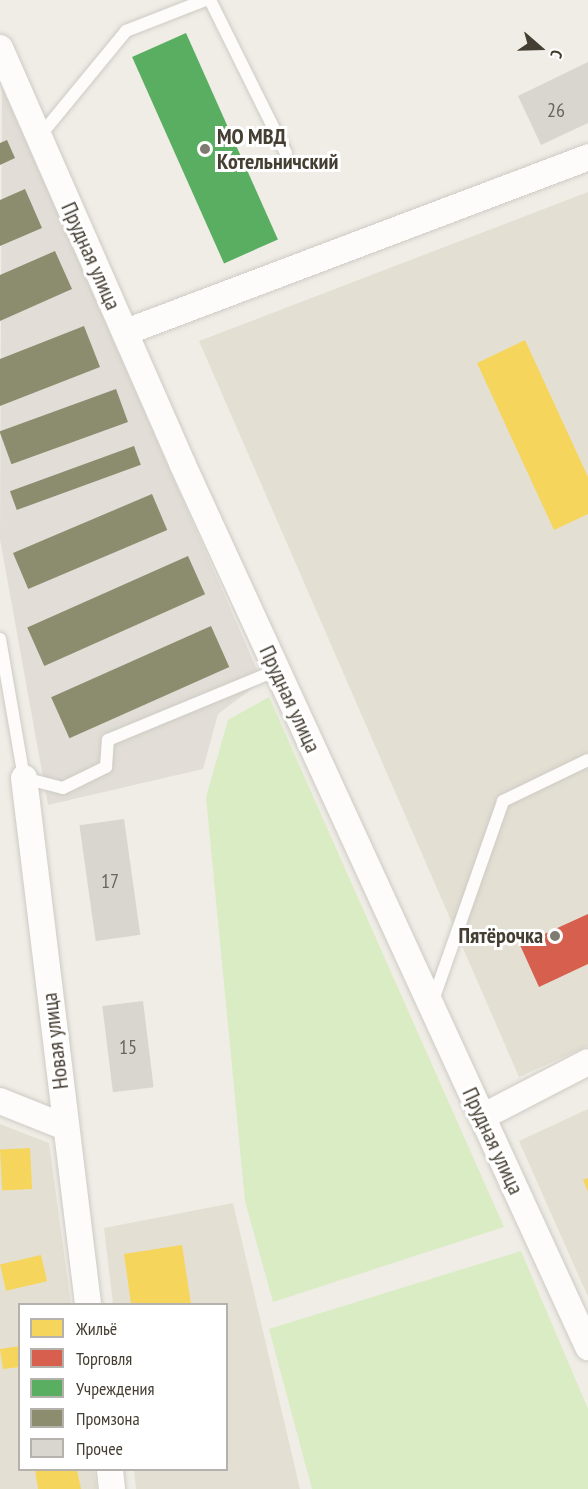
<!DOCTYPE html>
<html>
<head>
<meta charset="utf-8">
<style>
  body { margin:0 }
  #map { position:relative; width:588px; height:1489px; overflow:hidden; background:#efede6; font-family:"PT Sans Narrow",sans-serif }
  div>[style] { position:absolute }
  .residential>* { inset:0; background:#e4dfd3 }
  .industrial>* { inset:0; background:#e2ded7 }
  .green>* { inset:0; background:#daecc3 }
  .homes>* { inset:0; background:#f6d55c; transform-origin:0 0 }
  .shops>* { inset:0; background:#d6604d }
  .public>* { inset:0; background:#5aae61; transform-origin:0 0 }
  .industry>* { inset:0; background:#8c8c6e; transform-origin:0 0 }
  .building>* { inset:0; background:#d8d6cf; transform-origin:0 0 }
  .roads { filter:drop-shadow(0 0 2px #cdcbc4) drop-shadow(0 0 2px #cdcbc4) }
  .service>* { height:12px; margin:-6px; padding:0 6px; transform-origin:6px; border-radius:6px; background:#fdfcfb }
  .minor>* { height:26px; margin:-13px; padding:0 13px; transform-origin:13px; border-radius:13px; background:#fdfcfb }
  .dots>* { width:16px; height:16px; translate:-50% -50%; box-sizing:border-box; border:3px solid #fff; border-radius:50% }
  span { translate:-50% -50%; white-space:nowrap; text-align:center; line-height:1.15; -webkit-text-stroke:6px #fff; paint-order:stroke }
  .number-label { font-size:20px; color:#6a655a }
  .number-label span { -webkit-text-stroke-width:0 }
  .poi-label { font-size:22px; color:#453e32; font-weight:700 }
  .left { translate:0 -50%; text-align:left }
  .right { translate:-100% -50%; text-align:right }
  .street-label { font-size:22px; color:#453e32 }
  .legend { position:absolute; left:18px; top:1303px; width:210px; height:168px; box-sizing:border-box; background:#fff; border:2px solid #b5b2ad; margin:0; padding:8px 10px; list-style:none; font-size:18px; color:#453e32 }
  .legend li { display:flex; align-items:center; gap:12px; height:30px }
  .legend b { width:30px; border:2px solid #b5b2ad }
  .north { position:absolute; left:510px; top:18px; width:60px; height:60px; -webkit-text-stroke:4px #fff; paint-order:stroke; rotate:110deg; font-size:16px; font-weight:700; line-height:24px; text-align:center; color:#453e32 }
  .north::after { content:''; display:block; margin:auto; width:21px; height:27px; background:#453e32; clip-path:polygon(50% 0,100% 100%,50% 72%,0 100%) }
</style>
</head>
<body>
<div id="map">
  <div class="residential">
    <i style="clip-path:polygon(588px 192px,588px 1046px,519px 1077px,199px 341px)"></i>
    <i style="clip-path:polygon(588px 1109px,588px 1297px,519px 1141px)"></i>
    <i style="clip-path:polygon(0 1124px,49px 1143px,71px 1304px,20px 1304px,20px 1470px,94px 1470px,97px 1489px,0 1489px)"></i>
    <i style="clip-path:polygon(233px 1203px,300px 1489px,136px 1489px,134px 1470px,226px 1470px,226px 1304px,113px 1304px,104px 1228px)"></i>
  </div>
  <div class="industrial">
    <i style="clip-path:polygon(2px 87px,262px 681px,218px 714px,203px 769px,48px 805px,0 539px)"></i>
  </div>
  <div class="green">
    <i style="clip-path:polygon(269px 697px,504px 1227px,273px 1302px,245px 1201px,206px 797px,228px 720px)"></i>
    <i style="clip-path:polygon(521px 1251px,588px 1409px,588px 1489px,312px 1489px,269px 1329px)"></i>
  </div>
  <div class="homes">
    <i style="clip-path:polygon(525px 340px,588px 477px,588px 514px,554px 530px,477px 363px)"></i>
    <i style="left:30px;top:1148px;width:41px;height:30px;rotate:87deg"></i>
    <i style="clip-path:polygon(588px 1178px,588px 1192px,583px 1180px)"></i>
    <i style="clip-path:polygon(182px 1245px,191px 1304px,131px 1304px,124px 1254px)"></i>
    <i style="left:41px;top:1255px;width:27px;height:42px;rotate:77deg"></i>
    <i style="clip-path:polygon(20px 1346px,20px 1367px,3px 1369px,0 1349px)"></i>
    <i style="clip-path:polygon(35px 1470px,77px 1470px,81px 1489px,38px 1489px)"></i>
  </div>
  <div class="shops">
    <i style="clip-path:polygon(588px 914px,588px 964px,539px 987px,520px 945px)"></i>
  </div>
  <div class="public">
    <i style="left:186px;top:33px;width:226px;height:59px;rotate:66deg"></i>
  </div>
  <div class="industry">
    <i style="clip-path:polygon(7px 140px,15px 158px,0 165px,0 143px)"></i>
    <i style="clip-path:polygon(25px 189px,42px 228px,0 246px,0 200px)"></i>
    <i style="clip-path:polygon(55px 251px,72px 289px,0 321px,0 275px)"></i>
    <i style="clip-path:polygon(84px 326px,100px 367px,0 406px,0 359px)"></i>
    <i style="left:116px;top:389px;width:35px;height:124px;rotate:70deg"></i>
    <i style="left:134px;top:446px;width:20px;height:132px;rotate:70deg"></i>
    <i style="left:152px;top:494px;width:39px;height:151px;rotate:67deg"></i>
    <i style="left:188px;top:556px;width:42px;height:176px;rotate:66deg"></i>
    <i style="left:211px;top:626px;width:45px;height:175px;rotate:66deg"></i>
  </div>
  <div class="building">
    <i style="clip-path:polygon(588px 62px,588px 123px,541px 145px,518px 96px)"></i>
    <i style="left:124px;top:819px;width:117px;height:45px;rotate:82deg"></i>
    <i style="left:143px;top:1001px;width:87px;height:41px;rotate:83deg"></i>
  </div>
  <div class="roads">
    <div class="service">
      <i style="left:210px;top:0;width:171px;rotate:63.6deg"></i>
      <i style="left:39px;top:137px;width:137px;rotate:-50.6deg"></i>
      <i style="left:126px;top:31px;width:85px;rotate:-21.4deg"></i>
      <i style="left:0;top:639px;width:141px;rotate:80.2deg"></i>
      <i style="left:24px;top:778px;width:40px;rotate:14.4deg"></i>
      <i style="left:63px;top:788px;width:48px;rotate:-26deg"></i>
      <i style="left:106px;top:767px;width:27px;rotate:-86deg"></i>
      <i style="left:108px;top:740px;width:183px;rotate:-22.5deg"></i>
      <i style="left:432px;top:1003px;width:214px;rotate:-70.6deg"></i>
      <i style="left:503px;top:801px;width:94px;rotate:-25.8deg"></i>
    </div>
    <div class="minor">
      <i style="left:0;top:48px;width:453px;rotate:66.3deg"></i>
      <i style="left:182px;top:463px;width:973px;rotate:65.33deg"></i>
      <i style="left:126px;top:332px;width:494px;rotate:-20.7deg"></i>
      <i style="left:24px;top:778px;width:530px;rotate:83.06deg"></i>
      <i style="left:0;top:1101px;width:70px;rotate:21.8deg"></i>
      <i style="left:482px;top:1117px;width:119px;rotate:-27.4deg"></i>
      <i style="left:110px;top:1470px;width:19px;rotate:84deg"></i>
    </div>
  </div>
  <div class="dots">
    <i style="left:205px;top:149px;background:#807b71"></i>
    <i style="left:555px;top:936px;background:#807b71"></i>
  </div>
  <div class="number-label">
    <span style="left:556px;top:110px">26</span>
    <span style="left:110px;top:881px">17</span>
    <span style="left:128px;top:1047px">15</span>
  </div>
  <div class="poi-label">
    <span class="left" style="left:217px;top:149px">МО МВД<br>Котельничский</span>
    <span class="right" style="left:543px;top:936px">Пятёрочка</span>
  </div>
  <div class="street-label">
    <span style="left:91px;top:256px;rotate:66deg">Прудная улица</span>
    <span style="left:290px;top:699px;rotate:65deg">Прудная улица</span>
    <span style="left:55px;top:1041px;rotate:-97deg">Новая улица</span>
    <span style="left:493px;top:1141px;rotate:65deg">Прудная улица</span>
  </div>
  <ul class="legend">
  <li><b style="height:16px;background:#f6d55c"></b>Жильё</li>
  <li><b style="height:16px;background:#d6604d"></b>Торговля</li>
  <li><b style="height:16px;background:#5aae61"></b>Учреждения</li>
  <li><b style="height:16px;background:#8c8c6e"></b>Промзона</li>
  <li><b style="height:16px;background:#d8d6cf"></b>Прочее</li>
  </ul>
  <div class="north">С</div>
</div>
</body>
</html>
